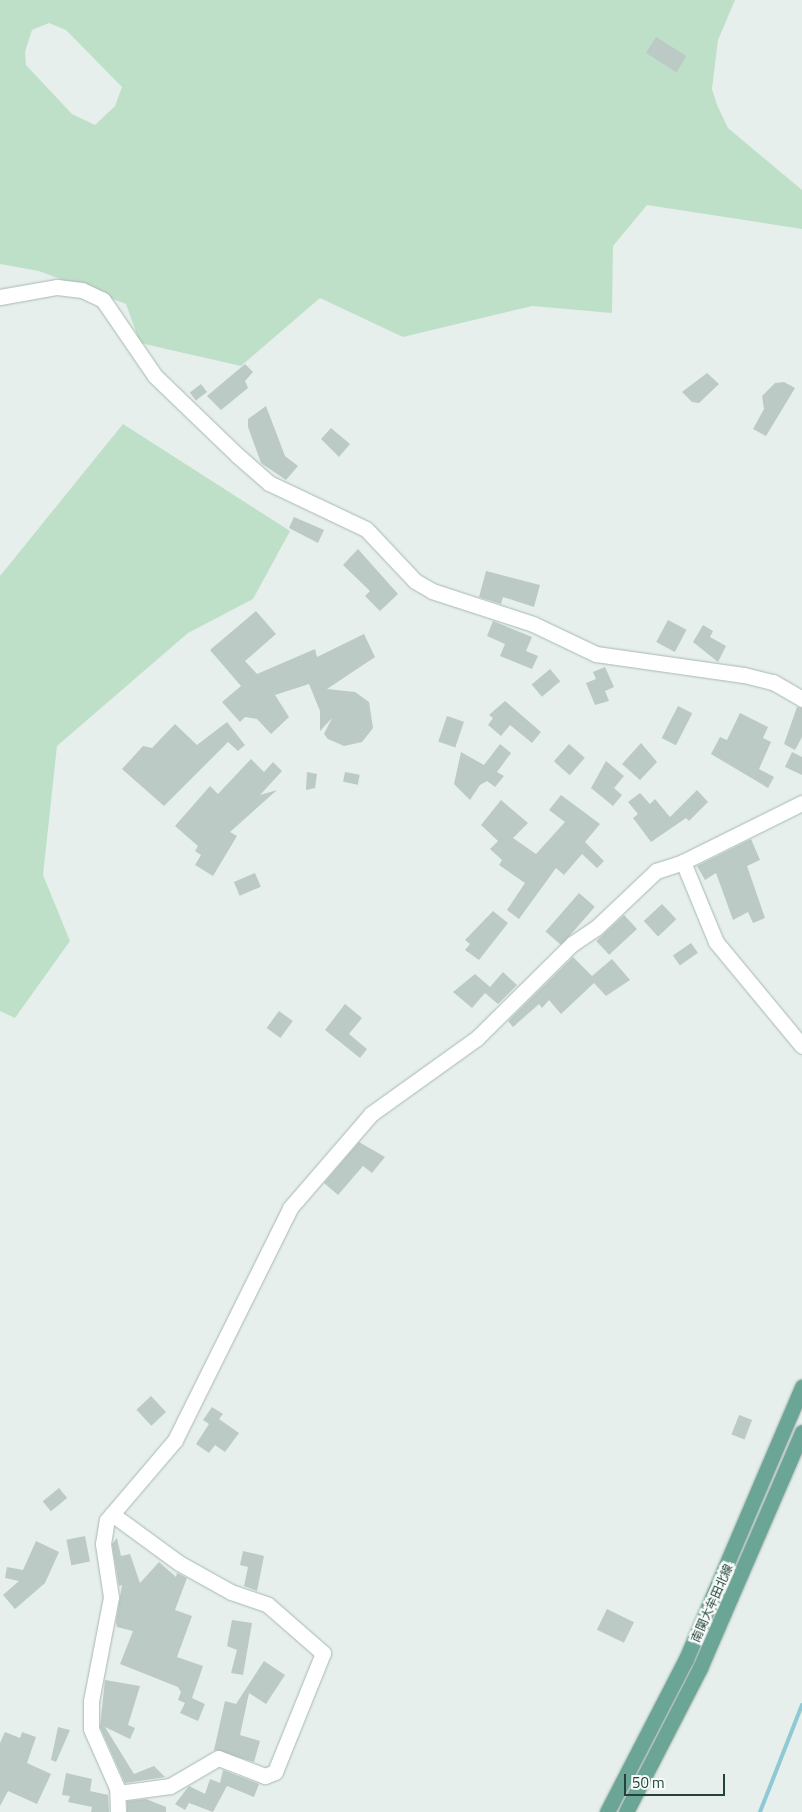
<!DOCTYPE html>
<html>
<head>
<meta charset="utf-8">
<style>
  body { margin:0 }
  #map { position:relative; width:802px; height:1812px; overflow:hidden; background:#e6efeb; font-family:"Titillium Web","Noto Sans JP",sans-serif }
  div>[style] { position:absolute }
  .green>* { inset:0; background:#bfe0c8 }
  .stream>* { height:4px; margin:-2px; padding:0 2px; transform-origin:2px; border-radius:2px; background:#8ec9d4 }
  .building>* { inset:0; background:#bbcac4; transform-origin:0 0 }
  .roads { filter:drop-shadow(0 0 1px #a8b8b2) drop-shadow(0 0 1px #a8b8b2) }
  .minor>* { height:15px; margin:-7.5px; padding:0 7.5px; transform-origin:7.5px; border-radius:7.5px; background:#fff }
  .primary>* { height:15px; margin:-7.5px; padding:0 7.5px; transform-origin:7.5px; border-radius:7.5px; background:#6aa596 }
  span { translate:-50% -50%; white-space:nowrap; text-align:center; line-height:1.15; -webkit-text-stroke:5px #f7fbf9; paint-order:stroke }
  .street-label { font-size:12px; color:#24423a }
  .scale { position:absolute; left:624px; top:1774px; width:101px; height:22px; box-sizing:border-box; border:2px solid #24423a; border-top:0; padding-left:6px; font-size:15px; line-height:18px; white-space:nowrap; color:#24423a; -webkit-text-stroke:4px #f7fbf9; paint-order:stroke }
</style>
</head>
<body>
<div id="map">
  <div class="green">
    <i style="clip-path:polygon(evenodd,0 0,735px 0,718px 40px,712px 89px,717px 105px,728px 128px,802px 190px,802px 229px,647px 205px,613px 246px,612px 313px,532px 306px,403px 337px,320px 298px,241px 366px,140px 343px,126px 304px,39px 271px,0 264px,0 0,49px 23px,66px 30px,122px 87px,115px 106px,95px 125px,72px 114px,26px 65px,25px 52px,32px 30px,49px 23px)"></i>
    <i style="clip-path:polygon(123px 424px,290px 531px,253px 599px,188px 633px,57px 746px,43px 875px,70px 941px,15px 1018px,0 1011px,0 576px)"></i>
  </div>
  <div class="stream">
    <i style="left:760px;top:1812px;width:115px;rotate:-68.6deg"></i>
  </div>
  <div class="building">
    <i style="left:656px;top:37px;width:36px;height:19px;rotate:32deg"></i>
    <i style="clip-path:polygon(245px 364px,253px 372px,245px 381px,248px 388px,221px 410px,207px 396px)"></i>
    <i style="clip-path:polygon(707px 373px,719px 384px,699px 403px,692px 402px,682px 392px)"></i>
    <i style="clip-path:polygon(784px 382px,795px 388px,766px 436px,753px 429px,764px 409px,762px 396px,775px 383px)"></i>
    <i style="left:201px;top:384px;width:10px;height:14px;rotate:53deg"></i>
    <i style="clip-path:polygon(266px 406px,285px 456px,298px 466px,286px 480px,261px 463px,248px 427px,248px 419px)"></i>
    <i style="clip-path:polygon(331px 428px,350px 444px,339px 457px,321px 439px)"></i>
    <i style="clip-path:polygon(294px 517px,324px 530px,318px 543px,289px 528px)"></i>
    <i style="clip-path:polygon(358px 549px,398px 594px,380px 611px,365px 596px,370px 591px,343px 565px)"></i>
    <i style="clip-path:polygon(486px 571px,540px 585px,534px 607px,503px 597px,501px 604px,479px 597px)"></i>
    <i style="clip-path:polygon(256px 611px,276px 634px,245px 661px,257px 674px,315px 649px,317px 657px,364px 634px,375px 657px,327px 689px,355px 692px,369px 702px,373px 728px,362px 742px,344px 746px,328px 739px,324px 734px,332px 718px,320px 731px,320px 711px,309px 684px,275px 695px,289px 717px,271px 734px,257px 719px,245px 717px,240px 722px,222px 702px,241px 686px,210px 650px)"></i>
    <i style="left:668px;top:620px;width:21px;height:25px;rotate:28deg"></i>
    <i style="clip-path:polygon(493px 621px,532px 637px,526px 651px,538px 656px,532px 669px,500px 656px,505px 644px,487px 636px)"></i>
    <i style="clip-path:polygon(703px 625px,713px 631px,710px 637px,726px 646px,718px 662px,693px 642px)"></i>
    <i style="clip-path:polygon(605px 667px,614px 687px,605px 691px,609px 701px,595px 705px,586px 683px,596px 679px,593px 672px)"></i>
    <i style="left:550px;top:669px;width:16px;height:24px;rotate:50deg"></i>
    <i style="clip-path:polygon(505px 701px,541px 732px,532px 743px,510px 725px,501px 736px,488px 725px,493px 718px,489px 715px)"></i>
    <i style="left:678px;top:706px;width:16px;height:36px;rotate:27deg"></i>
    <i style="clip-path:polygon(797px 707px,802px 708px,802px 737px,795px 750px,784px 744px)"></i>
    <i style="clip-path:polygon(740px 713px,768px 727px,763px 738px,771px 742px,759px 769px,774px 777px,768px 788px,711px 754px,720px 737px,727px 740px)"></i>
    <i style="left:447px;top:716px;width:18px;height:27px;rotate:19deg"></i>
    <i style="clip-path:polygon(227px 722px,245px 745px,238px 751px,228px 742px,164px 806px,122px 769px,143px 746px,152px 748px,175px 724px,197px 745px)"></i>
    <i style="clip-path:polygon(641px 743px,657px 762px,640px 780px,622px 764px)"></i>
    <i style="clip-path:polygon(500px 744px,511px 753px,497px 772px,504px 776px,495px 787px,487px 781px,480px 785px,470px 800px,454px 784px,461px 752px,484px 765px)"></i>
    <i style="left:569px;top:744px;width:21px;height:23px;rotate:41deg"></i>
    <i style="clip-path:polygon(792px 752px,802px 757px,802px 775px,785px 767px)"></i>
    <i style="clip-path:polygon(251px 759px,264px 772px,273px 762px,282px 771px,260px 795px,277px 790px,230px 832px,237px 836px,213px 876px,195px 865px,201px 855px,195px 851px,198px 846px,175px 826px,210px 786px,218px 794px)"></i>
    <i style="clip-path:polygon(606px 761px,624px 776px,614px 788px,622px 795px,613px 806px,591px 788px)"></i>
    <i style="clip-path:polygon(307px 772px,317px 774px,315px 788px,306px 790px)"></i>
    <i style="left:345px;top:772px;width:15px;height:10px;rotate:11deg"></i>
    <i style="clip-path:polygon(697px 790px,708px 802px,689px 821px,686px 818px,651px 842px,633px 818px,638px 814px,628px 802px,640px 793px,650px 804px,655px 799px,670px 817px)"></i>
    <i style="clip-path:polygon(561px 795px,600px 824px,585px 842px,604px 861px,597px 868px,582px 854px,564px 875px,556px 868px,519px 919px,507px 910px,525px 883px,499px 865px,502px 860px,490px 849px,498px 841px,481px 825px,501px 800px,528px 823px,513px 838px,536px 854px,565px 822px,549px 810px)"></i>
    <i style="clip-path:polygon(751px 839px,760px 860px,747px 866px,765px 918px,753px 923px,748px 912px,733px 920px,716px 873px,705px 880px,697px 866px)"></i>
    <i style="left:255px;top:873px;width:15px;height:23px;rotate:67deg"></i>
    <i style="left:579px;top:893px;width:21px;height:51px;rotate:41deg"></i>
    <i style="left:662px;top:904px;width:21px;height:25px;rotate:47deg"></i>
    <i style="clip-path:polygon(493px 911px,508px 923px,479px 960px,465px 950px,470px 944px,465px 940px)"></i>
    <i style="left:624px;top:915px;width:19px;height:38px;rotate:47deg"></i>
    <i style="left:691px;top:943px;width:12px;height:22px;rotate:55deg"></i>
    <i style="clip-path:polygon(573px 957px,592px 976px,612px 959px,630px 980px,606px 996px,594px 983px,561px 1014px,549px 1000px,542px 1008px,539px 1004px,513px 1027px,508px 1021px)"></i>
    <i style="clip-path:polygon(503px 972px,517px 985px,498px 1004px,485px 993px,472px 1008px,453px 992px,475px 974px,490px 987px)"></i>
    <i style="clip-path:polygon(345px 1004px,362px 1018px,349px 1034px,367px 1049px,360px 1058px,325px 1030px)"></i>
    <i style="left:279px;top:1011px;width:17px;height:21px;rotate:36deg"></i>
    <i style="clip-path:polygon(359px 1142px,385px 1157px,372px 1173px,363px 1166px,338px 1195px,324px 1183px)"></i>
    <i style="left:151px;top:1396px;width:22px;height:20px;rotate:47deg"></i>
    <i style="clip-path:polygon(212px 1407px,223px 1414px,219px 1419px,239px 1433px,225px 1452px,215px 1445px,209px 1453px,196px 1444px,209px 1424px,203px 1420px)"></i>
    <i style="left:739px;top:1415px;width:14px;height:21px;rotate:21deg"></i>
    <i style="left:59px;top:1488px;width:13px;height:21px;rotate:51deg"></i>
    <i style="left:85px;top:1536px;width:26px;height:19px;rotate:79deg"></i>
    <i style="clip-path:polygon(117px 1538px,121px 1556px,130px 1554px,140px 1583px,159px 1562px,176px 1577px,177px 1573px,187px 1578px,175px 1610px,192px 1616px,177px 1657px,203px 1666px,192px 1698px,205px 1704px,198px 1721px,180px 1713px,185px 1703px,178px 1700px,181px 1692px,178px 1687px,120px 1664px,133px 1631px,117px 1627px,116px 1622px,122px 1585px,119px 1586px,112px 1544px)"></i>
    <i style="clip-path:polygon(36px 1541px,59px 1552px,45px 1583px,15px 1609px,3px 1595px,19px 1581px,5px 1578px,7px 1567px,23px 1570px)"></i>
    <i style="clip-path:polygon(243px 1551px,264px 1556px,257px 1591px,244px 1586px,248px 1567px,240px 1565px)"></i>
    <i style="left:607px;top:1609px;width:30px;height:23px;rotate:26deg"></i>
    <i style="clip-path:polygon(232px 1620px,252px 1623px,243px 1675px,231px 1673px,237px 1650px,227px 1646px)"></i>
    <i style="clip-path:polygon(264px 1661px,285px 1675px,266px 1704px,249px 1693px,240px 1735px,260px 1741px,254px 1762px,214px 1750px,225px 1701px,236px 1704px)"></i>
    <i style="clip-path:polygon(105px 1680px,140px 1686px,128px 1725px,135px 1728px,130px 1739px,105px 1727px,134px 1774px,154px 1766px,165px 1777px,125px 1783px,100px 1727px)"></i>
    <i style="clip-path:polygon(58px 1727px,70px 1730px,56px 1762px,51px 1760px)"></i>
    <i style="clip-path:polygon(5px 1732px,20px 1738px,22px 1732px,36px 1737px,27px 1763px,51px 1774px,37px 1804px,8px 1791px,0 1806px,0 1743px)"></i>
    <i style="clip-path:polygon(223px 1770px,259px 1784px,254px 1797px,227px 1786px,213px 1812px,189px 1803px,185px 1810px,175px 1804px,189px 1786px,205px 1794px,210px 1779px,220px 1783px)"></i>
    <i style="clip-path:polygon(66px 1773px,92px 1779px,90px 1791px,108px 1795px,109px 1812px,91px 1812px,92px 1807px,68px 1802px,70px 1796px,62px 1795px)"></i>
    <i style="clip-path:polygon(146px 1799px,166px 1807px,166px 1812px,127px 1812px,127px 1801px)"></i>
  </div>
  <div class="roads">
    <div class="minor">
      <i style="left:0;top:297px;width:58px;rotate:-10deg"></i>
      <i style="left:57px;top:287px;width:25px;rotate:7deg"></i>
      <i style="left:82px;top:290px;width:23px;rotate:25deg"></i>
      <i style="left:103px;top:300px;width:92px;rotate:55.6deg"></i>
      <i style="left:155px;top:376px;width:114px;rotate:43.9deg"></i>
      <i style="left:237px;top:455px;width:43px;rotate:41.2deg"></i>
      <i style="left:269px;top:483px;width:107px;rotate:25.4deg"></i>
      <i style="left:366px;top:529px;width:71px;rotate:46.7deg"></i>
      <i style="left:415px;top:581px;width:20px;rotate:30deg"></i>
      <i style="left:432px;top:591px;width:106px;rotate:18.1deg"></i>
      <i style="left:533px;top:624px;width:70px;rotate:25.5deg"></i>
      <i style="left:596px;top:654px;width:149px;rotate:8.1deg"></i>
      <i style="left:744px;top:675px;width:30px;rotate:14deg"></i>
      <i style="left:773px;top:682px;width:34px;rotate:30deg"></i>
      <i style="left:683px;top:862px;width:87px;rotate:67.6deg"></i>
      <i style="left:716px;top:942px;width:135px;rotate:50.4deg"></i>
      <i style="left:112px;top:1514px;width:83px;rotate:36.2deg"></i>
      <i style="left:179px;top:1563px;width:60px;rotate:29.1deg"></i>
      <i style="left:231px;top:1592px;width:39px;rotate:19deg"></i>
      <i style="left:268px;top:1605px;width:73px;rotate:41.1deg"></i>
      <i style="left:323px;top:1653px;width:128px;rotate:112deg"></i>
      <i style="left:275px;top:1772px;width:11px;rotate:158deg"></i>
      <i style="left:265px;top:1776px;width:50px;rotate:-159deg"></i>
      <i style="left:218px;top:1758px;width:56px;rotate:149.7deg"></i>
      <i style="left:170px;top:1786px;width:52px;rotate:172.3deg"></i>
      <i style="left:118px;top:1812px;width:24px;rotate:-92deg"></i>
      <i style="left:117px;top:1788px;width:64px;rotate:-113.8deg"></i>
      <i style="left:91px;top:1729px;width:28px;rotate:-90deg"></i>
      <i style="left:91px;top:1701px;width:106px;rotate:-79.1deg"></i>
      <i style="left:111px;top:1597px;width:54px;rotate:-98.6deg"></i>
      <i style="left:103px;top:1544px;width:24px;rotate:-81deg"></i>
      <i style="left:107px;top:1520px;width:105px;rotate:-49.6deg"></i>
      <i style="left:175px;top:1440px;width:259px;rotate:-63.6deg"></i>
      <i style="left:290px;top:1208px;width:124px;rotate:-49.2deg"></i>
      <i style="left:371px;top:1114px;width:130px;rotate:-35.6deg"></i>
      <i style="left:477px;top:1038px;width:134px;rotate:-44.7deg"></i>
      <i style="left:572px;top:944px;width:29px;rotate:-34deg"></i>
      <i style="left:596px;top:928px;width:83px;rotate:-43.5deg"></i>
      <i style="left:656px;top:871px;width:28px;rotate:-18deg"></i>
      <i style="left:683px;top:862px;width:133px;rotate:-26.4deg"></i>
    </div>
    <div class="primary">
      <i style="left:607px;top:1812px;width:172px;rotate:-62.7deg"></i>
      <i style="left:686px;top:1659px;width:296px;rotate:-66.9deg"></i>
      <i style="left:626px;top:1812px;width:162px;rotate:-62.8deg"></i>
      <i style="left:700px;top:1668px;width:257px;rotate:-66.6deg"></i>
    </div>
  </div>
  <div class="street-label">
    <span style="left:712px;top:1603px;rotate:-66deg">南関大牟田北線</span>
  </div>
  <div class="scale">50 m</div>
</div>
</body>
</html>
